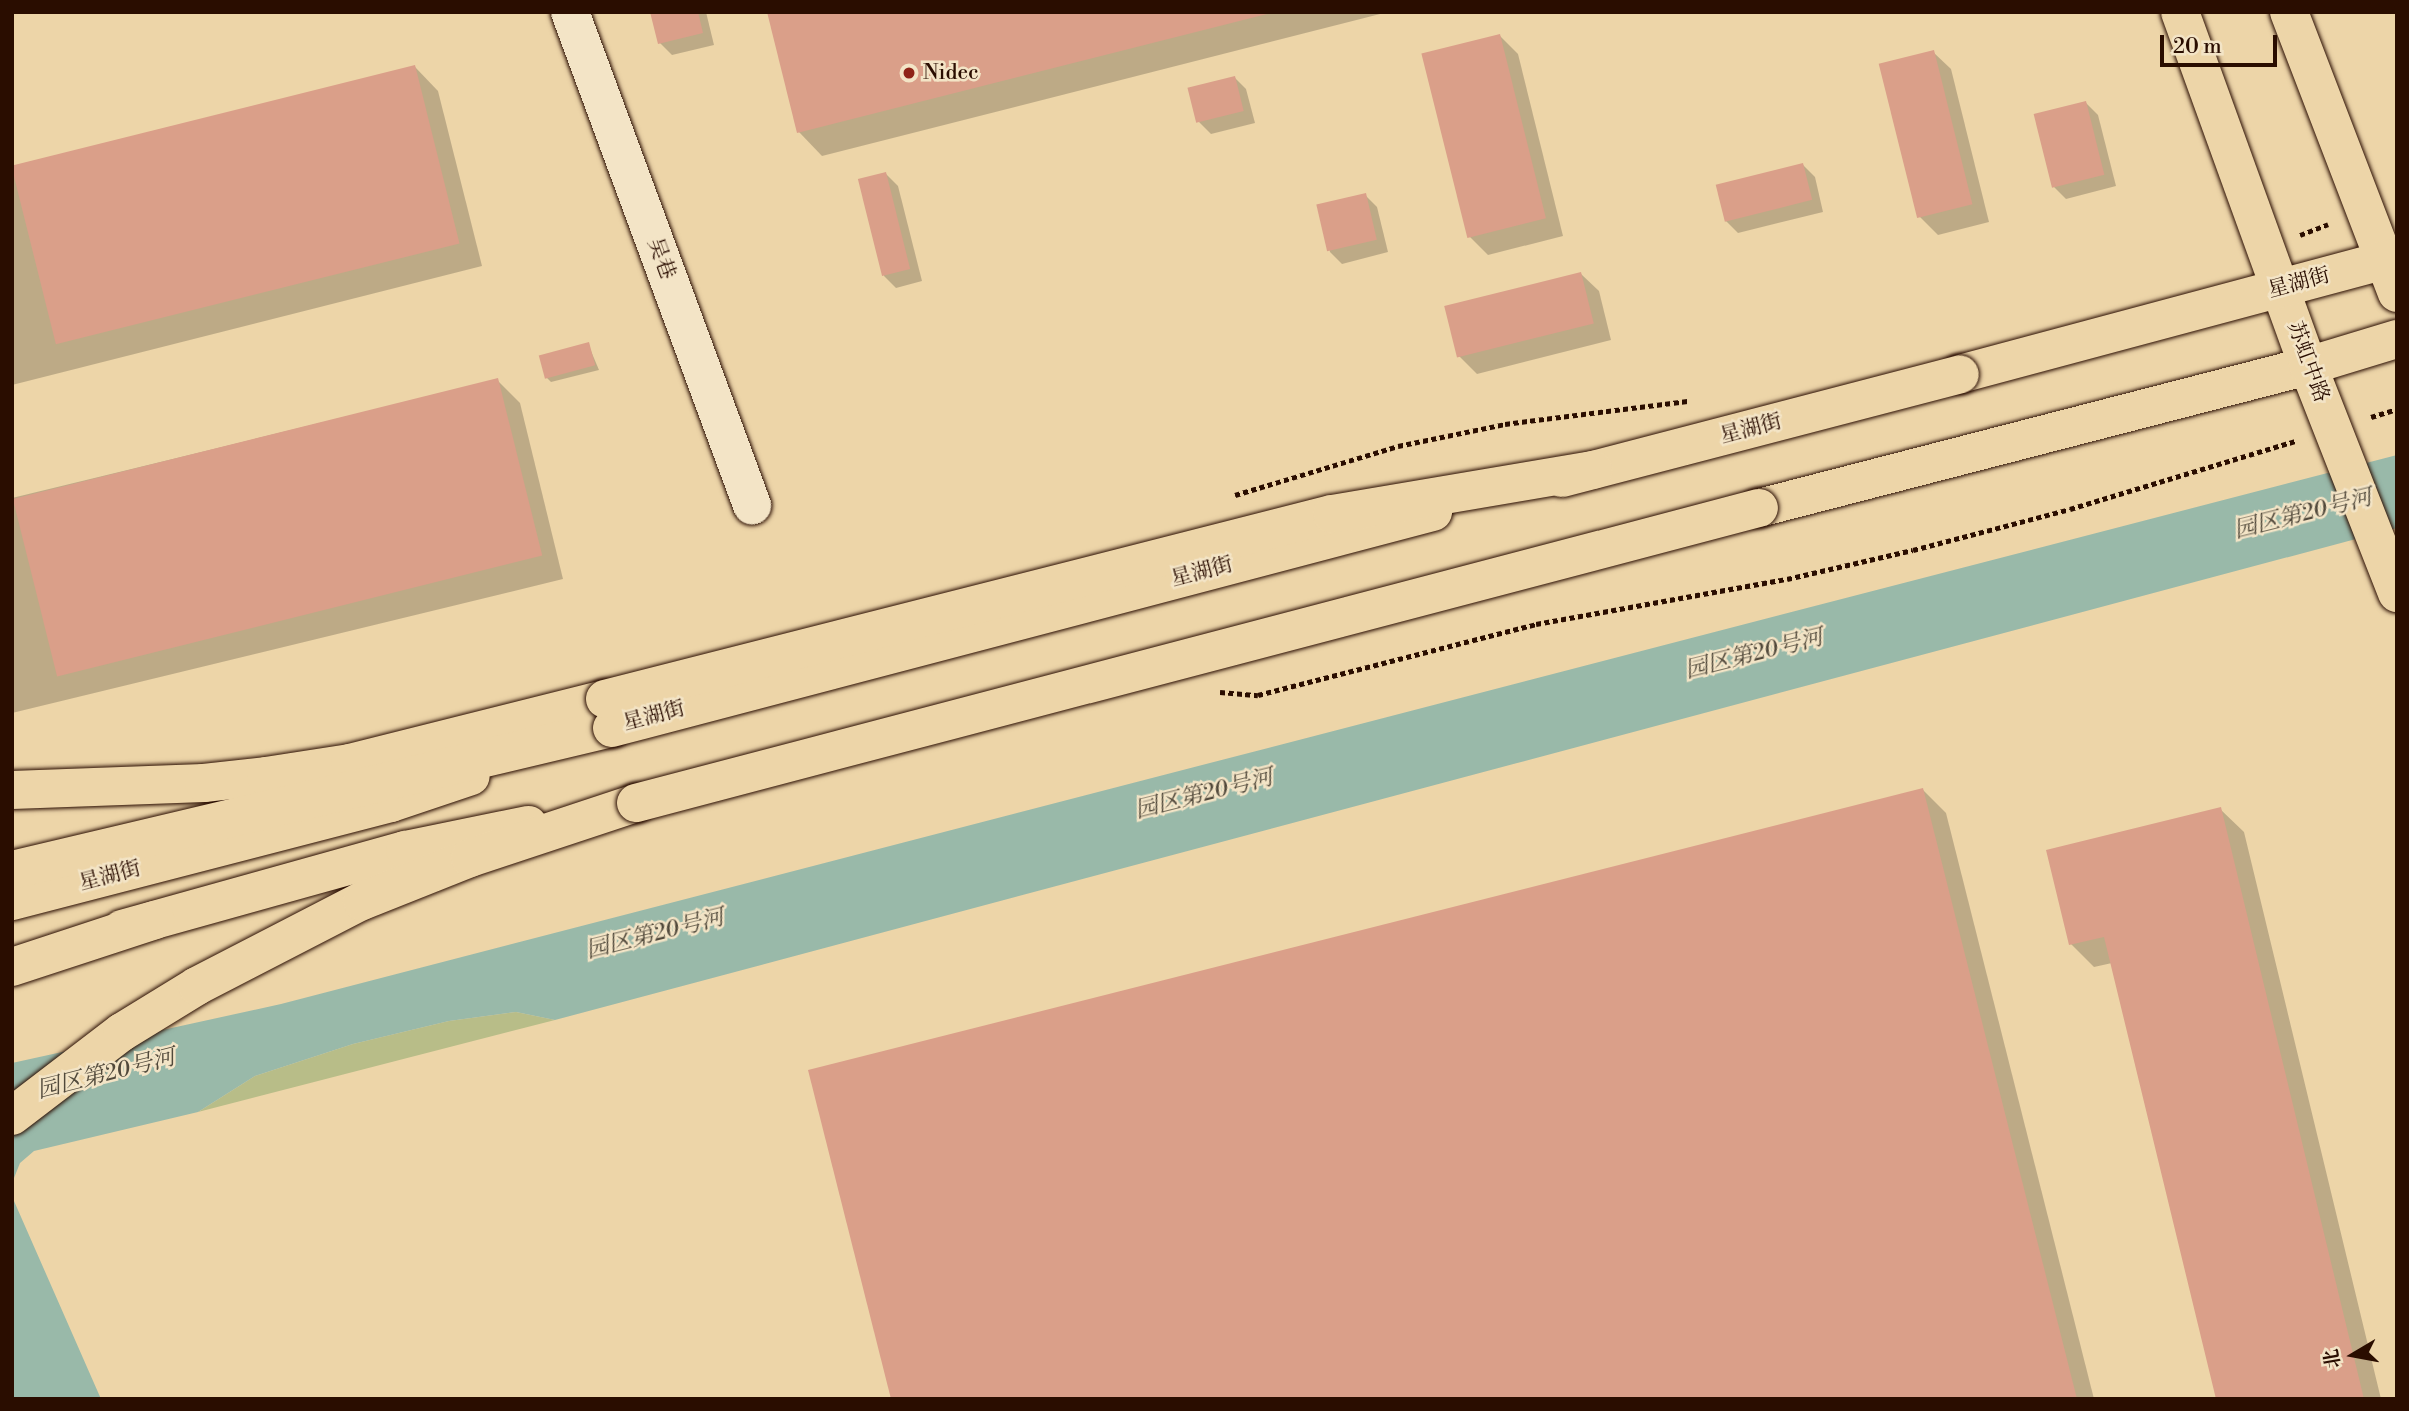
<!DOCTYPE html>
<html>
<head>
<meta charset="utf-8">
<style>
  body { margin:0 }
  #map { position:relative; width:2409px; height:1411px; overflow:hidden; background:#edd5a8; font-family:"Libre Bodoni","Noto Serif SC",serif }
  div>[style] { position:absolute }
  .green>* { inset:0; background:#b8bd88 }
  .water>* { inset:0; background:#99b9a9 }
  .shadow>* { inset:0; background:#0003 }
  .building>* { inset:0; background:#da9f89; transform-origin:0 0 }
  .path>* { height:4.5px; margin-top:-2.25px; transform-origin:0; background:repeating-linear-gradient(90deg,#2a0d00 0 5px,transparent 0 8.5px) }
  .roads { filter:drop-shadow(0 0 2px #2a0d00) drop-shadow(0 0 2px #2a0d00) }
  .secondary>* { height:38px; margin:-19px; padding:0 19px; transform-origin:19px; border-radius:19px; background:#f3e4c6 }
  .primary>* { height:38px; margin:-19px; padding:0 19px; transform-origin:19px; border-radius:19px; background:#edd5a8 }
  .highway>* { height:38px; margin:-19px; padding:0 19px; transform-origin:19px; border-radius:19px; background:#edd5a8 }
  .bridges { filter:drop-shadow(0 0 2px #2a0d00) drop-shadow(0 0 2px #2a0d00) }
  .primary-bridge>* { height:38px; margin:-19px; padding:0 19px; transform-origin:19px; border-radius:19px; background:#edd5a8 }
  .highway-bridge>* { height:38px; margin:-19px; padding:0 19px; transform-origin:19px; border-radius:19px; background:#edd5a8 }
  .dots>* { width:19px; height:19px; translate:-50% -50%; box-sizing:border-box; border:4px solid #f3e4c6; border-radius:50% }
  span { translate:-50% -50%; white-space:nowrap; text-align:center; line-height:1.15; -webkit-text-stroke:5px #f3e4c6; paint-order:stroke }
  .poi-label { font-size:21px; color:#2a0d00 }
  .left { translate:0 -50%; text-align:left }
  .street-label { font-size:21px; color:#2a0d00 }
  .water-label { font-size:23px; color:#51493b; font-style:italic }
  .frame { position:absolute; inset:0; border:14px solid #2a0d00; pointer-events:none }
  .north { position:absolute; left:2318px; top:1320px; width:70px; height:70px; -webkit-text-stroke:5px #f3e4c6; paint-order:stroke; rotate:260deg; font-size:19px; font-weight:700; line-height:28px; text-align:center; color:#2a0d00 }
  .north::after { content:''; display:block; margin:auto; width:24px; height:32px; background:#2a0d00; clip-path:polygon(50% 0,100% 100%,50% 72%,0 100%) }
  .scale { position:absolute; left:2160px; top:35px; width:117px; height:32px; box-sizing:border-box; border:4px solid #2a0d00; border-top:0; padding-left:9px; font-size:21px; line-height:24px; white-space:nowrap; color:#2a0d00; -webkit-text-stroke:5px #f3e4c6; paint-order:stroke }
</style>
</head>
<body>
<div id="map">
  <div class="green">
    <i style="clip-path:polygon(516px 1012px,555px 1020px,198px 1112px,255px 1076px,353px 1044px,449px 1021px)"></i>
  </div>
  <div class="water">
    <i style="clip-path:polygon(2397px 455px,2397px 528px,555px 1020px,516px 1012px,449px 1021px,353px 1044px,255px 1076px,198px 1112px,34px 1151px,20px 1163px,14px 1178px,14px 1201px,101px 1399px,12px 1399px,12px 1063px,281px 1004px)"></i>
  </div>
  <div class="shadow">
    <i style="clip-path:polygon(652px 12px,706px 12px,714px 45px,672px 55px,660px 43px)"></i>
    <i style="clip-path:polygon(768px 12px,1388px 12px,822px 156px,799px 132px)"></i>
    <i style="clip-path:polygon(1500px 36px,1518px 54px,1563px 236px,1488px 255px,1470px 237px)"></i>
    <i style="clip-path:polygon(1933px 52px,1951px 69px,1989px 222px,1938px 235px,1920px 217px)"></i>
    <i style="clip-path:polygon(415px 67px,438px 91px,482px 266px,12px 385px,12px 170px)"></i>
    <i style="clip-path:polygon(1234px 77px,1246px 89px,1255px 123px,1211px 134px,1199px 122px)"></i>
    <i style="clip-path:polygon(2086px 103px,2098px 115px,2116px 186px,2066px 199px,2054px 187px)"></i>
    <i style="clip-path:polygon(1803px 165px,1815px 177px,1823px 212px,1738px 233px,1726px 221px)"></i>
    <i style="clip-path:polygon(886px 174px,898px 186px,922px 281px,896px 288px,884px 276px)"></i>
    <i style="clip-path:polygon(1365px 195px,1377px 207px,1388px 252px,1342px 264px,1330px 252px,1319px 207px)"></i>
    <i style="clip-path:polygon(1581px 274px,1599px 291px,1611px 340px,1477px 374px,1459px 356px)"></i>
    <i style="clip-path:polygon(588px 344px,599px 370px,551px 382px,546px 377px)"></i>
    <i style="clip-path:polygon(497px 380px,520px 403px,563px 579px,12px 713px,12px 498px)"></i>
    <i style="clip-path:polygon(1923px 790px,1946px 813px,2094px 1399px,892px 1399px)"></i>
    <i style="clip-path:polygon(2220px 809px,2244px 832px,2381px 1399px,2217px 1399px,2112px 963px,2094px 967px,2071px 944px)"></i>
  </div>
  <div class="building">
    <i style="clip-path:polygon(650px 12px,698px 12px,703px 33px,658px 44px)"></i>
    <i style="clip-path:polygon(767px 12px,1271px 12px,1271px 13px,797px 133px)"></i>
    <i style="left:1500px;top:34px;width:190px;height:81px;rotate:76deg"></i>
    <i style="left:1934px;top:50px;width:159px;height:57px;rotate:76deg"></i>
    <i style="left:415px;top:65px;width:184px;height:416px;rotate:76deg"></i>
    <i style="left:1235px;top:76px;width:36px;height:49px;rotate:76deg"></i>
    <i style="left:2086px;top:101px;width:76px;height:54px;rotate:76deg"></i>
    <i style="left:1803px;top:163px;width:38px;height:90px;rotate:76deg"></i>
    <i style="left:886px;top:172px;width:100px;height:29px;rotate:76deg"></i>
    <i style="left:1366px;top:193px;width:48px;height:51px;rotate:77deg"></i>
    <i style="left:1581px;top:272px;width:53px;height:141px;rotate:76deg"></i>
    <i style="left:589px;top:342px;width:24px;height:52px;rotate:75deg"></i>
    <i style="left:498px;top:378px;width:183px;height:500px;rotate:76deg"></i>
    <i style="clip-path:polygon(1923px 788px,2077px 1399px,891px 1399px,808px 1070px)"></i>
    <i style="clip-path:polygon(2221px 807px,2364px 1399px,2216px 1399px,2104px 937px,2069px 945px,2046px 850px)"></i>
  </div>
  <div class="path">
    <i style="left:2300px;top:235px;width:30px;rotate:-21deg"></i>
    <i style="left:2371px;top:417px;width:27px;rotate:-17deg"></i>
    <i style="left:1235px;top:495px;width:170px;rotate:-16.7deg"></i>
    <i style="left:1398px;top:446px;width:109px;rotate:-11.6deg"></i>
    <i style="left:1505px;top:424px;width:184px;rotate:-7.2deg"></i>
    <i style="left:1220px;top:692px;width:38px;rotate:5deg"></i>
    <i style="left:1258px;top:695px;width:287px;rotate:-14.3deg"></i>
    <i style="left:1536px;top:624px;width:255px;rotate:-10.2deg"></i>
    <i style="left:1787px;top:579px;width:129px;rotate:-13deg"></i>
    <i style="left:1913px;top:550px;width:162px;rotate:-14.6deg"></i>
    <i style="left:2070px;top:509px;width:235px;rotate:-16.8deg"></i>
  </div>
  <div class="roads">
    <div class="secondary">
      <i style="left:570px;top:12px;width:526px;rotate:69.74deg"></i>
    </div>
    <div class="primary">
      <i style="left:2180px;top:12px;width:376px;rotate:70.1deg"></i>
      <i style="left:2308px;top:366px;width:244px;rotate:68.6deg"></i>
      <i style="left:2289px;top:12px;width:301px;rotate:69deg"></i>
      <i style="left:1960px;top:374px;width:452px;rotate:-15deg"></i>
      <i style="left:1759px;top:508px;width:567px;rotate:-14.5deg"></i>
      <i style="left:2308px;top:366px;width:93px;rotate:-16.9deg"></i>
      <i style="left:12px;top:901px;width:391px;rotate:-14.5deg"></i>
      <i style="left:391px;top:803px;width:84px;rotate:-18.6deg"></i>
      <i style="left:122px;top:929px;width:294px;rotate:-15.6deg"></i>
      <i style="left:405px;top:850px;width:126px;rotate:-11.5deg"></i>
    </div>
    <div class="highway">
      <i style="left:12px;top:790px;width:192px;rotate:-2.1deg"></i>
      <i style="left:204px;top:783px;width:62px;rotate:-6.4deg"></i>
      <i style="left:266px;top:776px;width:85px;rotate:-8.8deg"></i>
      <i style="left:350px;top:763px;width:263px;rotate:-14.1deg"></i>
      <i style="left:12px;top:870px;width:617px;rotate:-13.32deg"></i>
      <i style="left:12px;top:967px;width:151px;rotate:-18.2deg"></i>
      <i style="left:12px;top:1116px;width:138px;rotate:-37.4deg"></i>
      <i style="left:122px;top:1032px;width:88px;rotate:-31.5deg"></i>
      <i style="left:197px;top:986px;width:186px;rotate:-27.3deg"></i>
      <i style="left:362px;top:901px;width:116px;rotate:-21.7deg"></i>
      <i style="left:470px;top:858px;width:175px;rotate:-18.3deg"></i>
    </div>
  </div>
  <div class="bridges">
    <div class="primary-bridge">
      <i style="left:1562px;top:478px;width:411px;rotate:-14.6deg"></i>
      <i style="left:612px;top:728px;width:849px;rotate:-14.74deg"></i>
      <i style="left:636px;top:803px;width:1161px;rotate:-14.72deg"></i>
    </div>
    <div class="highway-bridge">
      <i style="left:605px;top:699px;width:750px;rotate:-14.28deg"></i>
      <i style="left:1332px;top:514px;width:265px;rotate:-9.6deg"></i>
    </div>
  </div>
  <div class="dots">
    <i style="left:909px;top:73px;background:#8f2418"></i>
  </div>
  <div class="poi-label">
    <span class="left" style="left:923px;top:73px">Nidec</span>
  </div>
  <div class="street-label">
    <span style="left:661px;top:259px;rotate:70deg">吴巷</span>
    <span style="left:2299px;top:283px;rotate:-15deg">星湖街</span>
    <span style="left:2308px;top:362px;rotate:70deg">苏虹中路</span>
    <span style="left:1751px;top:429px;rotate:-15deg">星湖街</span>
    <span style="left:1202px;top:572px;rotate:-15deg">星湖街</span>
    <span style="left:654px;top:716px;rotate:-15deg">星湖街</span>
    <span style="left:110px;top:876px;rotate:-15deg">星湖街</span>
  </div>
  <div class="water-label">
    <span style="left:2303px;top:514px;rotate:-14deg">园区第20号河</span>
    <span style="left:1754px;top:654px;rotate:-14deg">园区第20号河</span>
    <span style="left:1204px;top:794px;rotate:-14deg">园区第20号河</span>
    <span style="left:655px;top:934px;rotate:-14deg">园区第20号河</span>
    <span style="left:106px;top:1074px;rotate:-14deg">园区第20号河</span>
  </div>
  <div class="frame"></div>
  <div class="north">北</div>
  <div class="scale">20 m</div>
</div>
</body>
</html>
